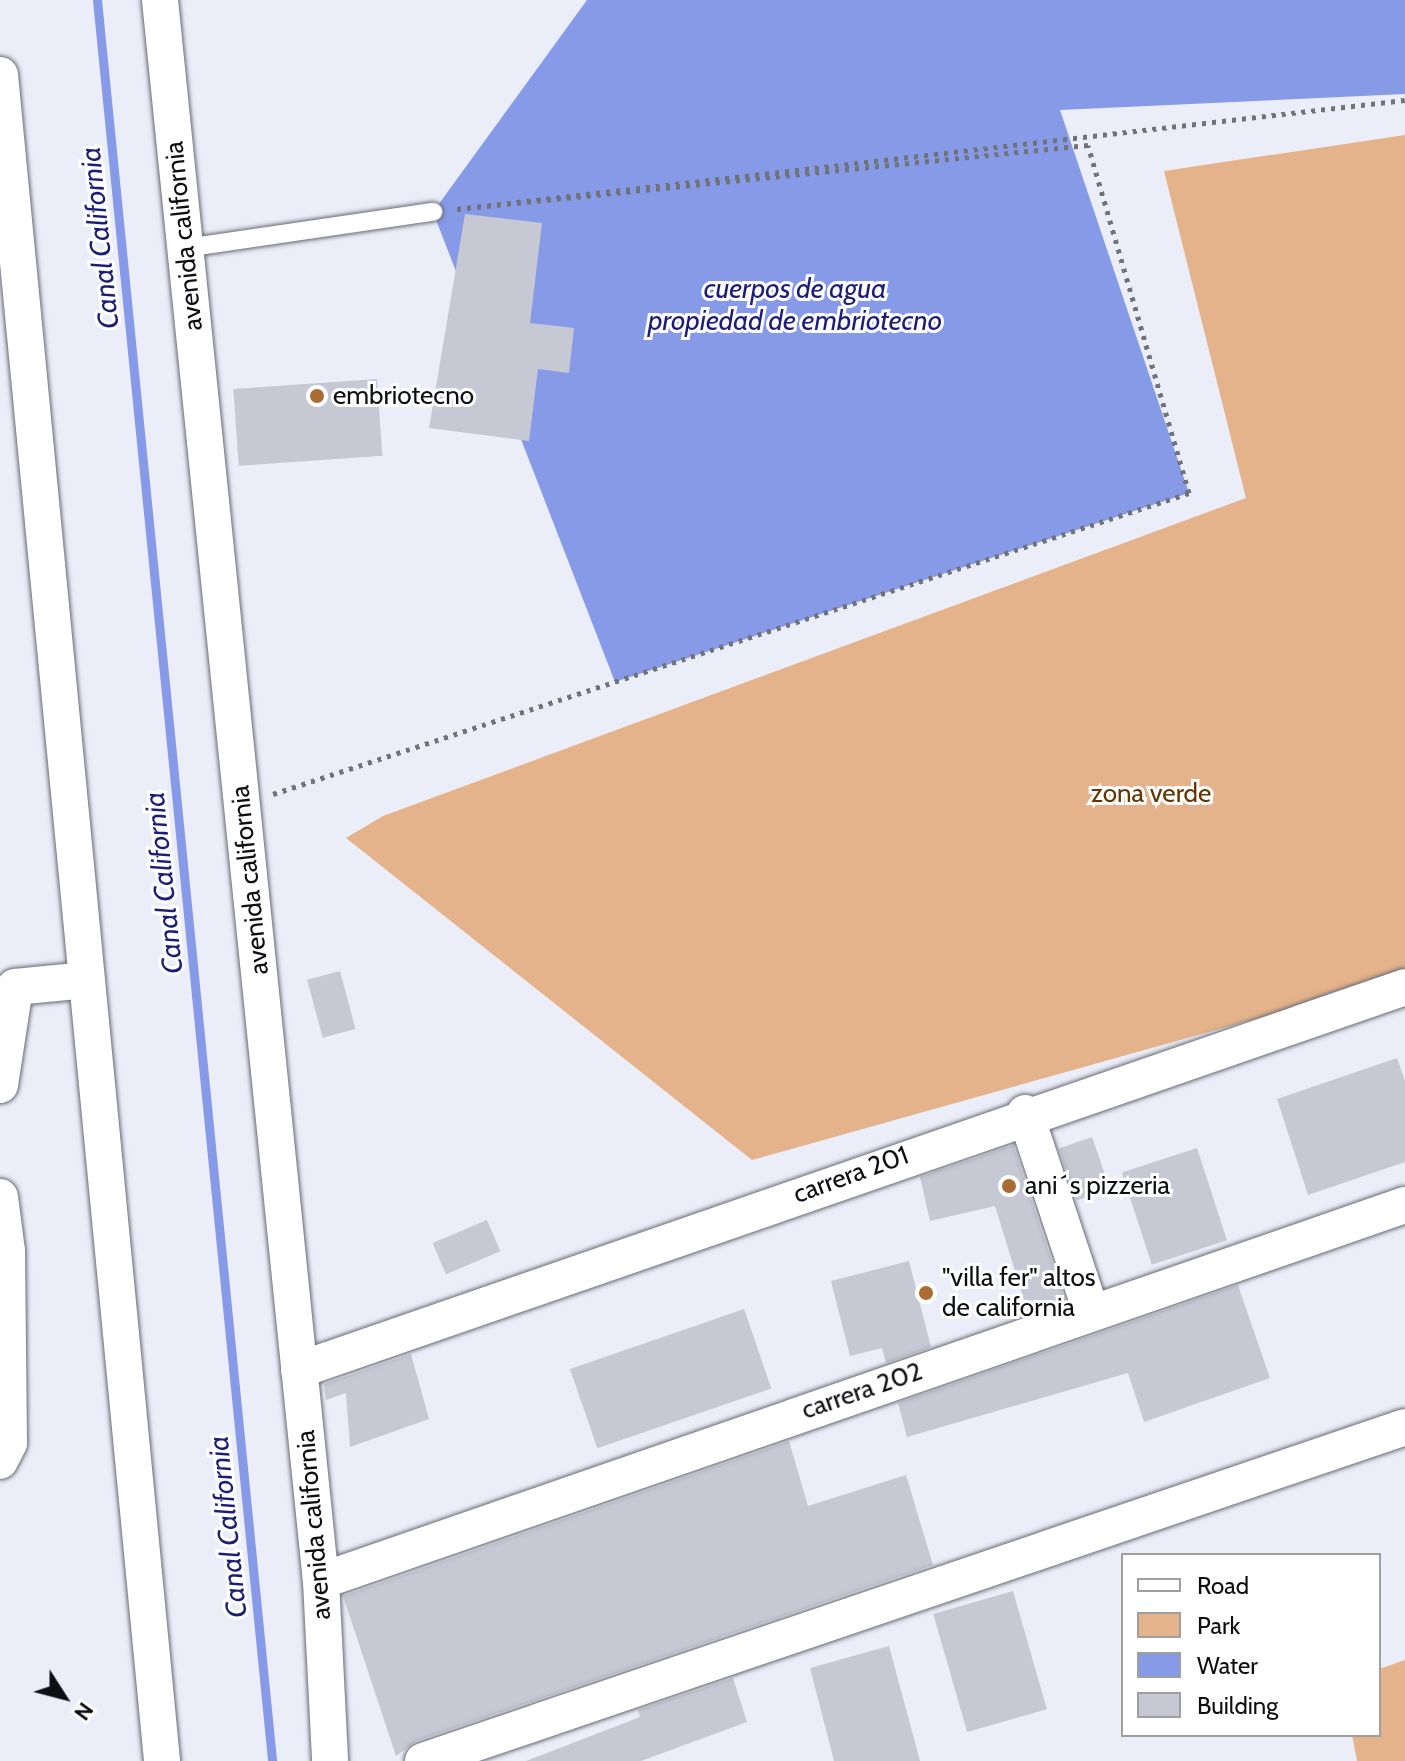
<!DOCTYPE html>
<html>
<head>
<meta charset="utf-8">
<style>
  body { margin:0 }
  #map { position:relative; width:1405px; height:1761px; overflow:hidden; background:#ebeef8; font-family:Cabin,sans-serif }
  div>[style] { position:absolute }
  .green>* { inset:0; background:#e4b38b }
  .water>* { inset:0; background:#879ae8 }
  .stream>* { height:9px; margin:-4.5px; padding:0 4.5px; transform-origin:4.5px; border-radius:4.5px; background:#879ae8 }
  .building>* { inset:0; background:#c6c9d3; transform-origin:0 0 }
  .path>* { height:5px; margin-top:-2.5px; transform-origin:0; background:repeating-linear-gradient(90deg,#71737a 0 4px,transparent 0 10px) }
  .roads { filter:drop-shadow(0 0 2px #686a73) drop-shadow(0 0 2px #686a73) }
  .lane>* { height:18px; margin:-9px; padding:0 9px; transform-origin:9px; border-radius:9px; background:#fff }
  .street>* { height:36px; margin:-18px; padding:0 18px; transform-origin:18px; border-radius:18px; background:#fff }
  .dots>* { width:22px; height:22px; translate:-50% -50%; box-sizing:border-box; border:4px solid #fff; border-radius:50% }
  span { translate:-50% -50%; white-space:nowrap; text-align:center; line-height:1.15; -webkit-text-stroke:6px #fff; paint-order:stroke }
  .street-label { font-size:26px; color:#0e0f12 }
  .poi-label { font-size:26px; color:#0e0f12 }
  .left { translate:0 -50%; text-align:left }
  .park-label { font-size:26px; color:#643601 }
  .water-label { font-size:28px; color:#1c1d76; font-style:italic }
  .legend { position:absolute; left:1121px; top:1553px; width:260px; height:184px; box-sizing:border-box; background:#fff; border:2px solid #9f9fa0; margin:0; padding:10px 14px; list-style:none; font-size:24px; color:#0e0f12 }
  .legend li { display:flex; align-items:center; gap:16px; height:40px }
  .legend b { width:40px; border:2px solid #9f9fa0 }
  .north { position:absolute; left:24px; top:1657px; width:80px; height:80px; -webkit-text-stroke:6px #fff; paint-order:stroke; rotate:126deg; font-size:22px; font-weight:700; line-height:32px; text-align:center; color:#0e0f12 }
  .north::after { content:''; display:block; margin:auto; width:28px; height:36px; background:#0e0f12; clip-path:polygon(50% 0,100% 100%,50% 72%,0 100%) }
</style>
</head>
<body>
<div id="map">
  <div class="green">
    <i style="clip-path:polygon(1405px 135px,1405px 977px,752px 1160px,346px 838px,383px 816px,1246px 498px,1164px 171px)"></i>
    <i style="clip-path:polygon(1405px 1660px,1405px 1761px,1357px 1761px,1352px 1735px,1379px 1735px,1379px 1669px)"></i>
  </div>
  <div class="water">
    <i style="clip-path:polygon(587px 0,1405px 0,1405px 94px,1060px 110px,1189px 493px,615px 682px,433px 212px)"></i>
  </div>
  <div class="stream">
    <i style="left:97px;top:0;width:1770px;rotate:84.32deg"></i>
  </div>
  <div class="building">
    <i style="clip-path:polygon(465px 214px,542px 223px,530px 323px,574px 328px,569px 373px,538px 369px,529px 441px,429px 428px)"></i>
    <i style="left:377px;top:379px;width:77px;height:144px;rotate:86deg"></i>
    <i style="left:340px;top:971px;width:60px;height:34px;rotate:75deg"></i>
    <i style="clip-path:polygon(1397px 1058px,1405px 1081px,1405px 1162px,1308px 1195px,1277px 1099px)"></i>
    <i style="left:1092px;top:1137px;width:55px;height:35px;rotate:71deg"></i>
    <i style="clip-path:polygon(1013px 1145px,1065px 1301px,1028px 1313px,995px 1206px,930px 1221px,920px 1177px)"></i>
    <i style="left:1197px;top:1148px;width:97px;height:79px;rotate:72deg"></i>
    <i style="left:487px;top:1220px;width:34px;height:59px;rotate:67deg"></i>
    <i style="clip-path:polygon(909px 1261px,931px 1347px,886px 1363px,882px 1348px,850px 1356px,831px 1281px)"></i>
    <i style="clip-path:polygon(1238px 1285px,1270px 1378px,1144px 1422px,1128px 1373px,907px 1437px,898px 1403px)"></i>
    <i style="left:744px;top:1309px;width:84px;height:184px;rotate:71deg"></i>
    <i style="clip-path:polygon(411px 1354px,429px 1419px,350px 1447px,346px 1393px,326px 1400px,324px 1384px)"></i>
    <i style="clip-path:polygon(789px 1441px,808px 1506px,906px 1475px,933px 1565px,416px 1741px,396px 1756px,343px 1596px)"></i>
    <i style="left:1013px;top:1591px;width:123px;height:83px;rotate:74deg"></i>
    <i style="clip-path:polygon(889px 1646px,920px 1761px,834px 1761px,810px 1668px)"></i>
    <i style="clip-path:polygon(733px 1678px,747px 1722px,641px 1761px,526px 1761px,640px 1717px,638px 1710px)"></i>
  </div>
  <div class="path">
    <i style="left:457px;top:209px;width:954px;rotate:-6.56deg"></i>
    <i style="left:273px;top:794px;width:964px;rotate:-18.19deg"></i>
    <i style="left:1189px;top:493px;width:362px;rotate:-106.2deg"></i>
    <i style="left:1088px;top:145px;width:635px;rotate:174.22deg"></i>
  </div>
  <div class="roads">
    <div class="lane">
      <i style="left:185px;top:248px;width:251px;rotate:-8.3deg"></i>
    </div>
    <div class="street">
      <i style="left:160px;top:0;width:1589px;rotate:84.19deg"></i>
      <i style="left:321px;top:1581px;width:180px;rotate:87.1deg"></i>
      <i style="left:0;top:75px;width:1694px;rotate:84.51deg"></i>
      <i style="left:0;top:1085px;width:99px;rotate:-81.3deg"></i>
      <i style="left:15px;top:987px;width:72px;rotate:-5.6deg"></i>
      <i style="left:1025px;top:1113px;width:209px;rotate:71.6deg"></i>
      <i style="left:0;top:1197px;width:54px;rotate:82.6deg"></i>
      <i style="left:7px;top:1251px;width:192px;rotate:89.4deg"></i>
      <i style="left:9px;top:1443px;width:20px;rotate:117deg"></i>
      <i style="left:299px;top:1370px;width:1170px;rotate:-19.1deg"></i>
      <i style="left:321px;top:1581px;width:1147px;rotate:-19.13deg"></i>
      <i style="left:423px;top:1761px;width:1037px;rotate:-18.78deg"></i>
    </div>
  </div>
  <div class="dots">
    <i style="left:317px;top:396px;background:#aa6c32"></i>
    <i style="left:1009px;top:1186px;background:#aa6c32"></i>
    <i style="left:926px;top:1293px;background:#aa6c32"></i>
  </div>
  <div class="street-label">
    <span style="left:184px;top:236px;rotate:-96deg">avenida california</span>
    <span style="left:250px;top:880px;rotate:-96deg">avenida california</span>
    <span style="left:851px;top:1175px;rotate:-20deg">carrera 201</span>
    <span style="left:862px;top:1391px;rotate:-19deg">carrera 202</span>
    <span style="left:314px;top:1525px;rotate:-95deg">avenida california</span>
  </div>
  <div class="poi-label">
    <span class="left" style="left:333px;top:396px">embriotecno</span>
    <span class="left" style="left:1025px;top:1186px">ani´s pizzeria</span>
    <span class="left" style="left:942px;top:1293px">"villa fer" altos<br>de california</span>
  </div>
  <div class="park-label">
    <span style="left:1151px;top:794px">zona verde</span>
  </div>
  <div class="water-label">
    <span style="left:99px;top:238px;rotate:-96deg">Canal California</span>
    <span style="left:795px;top:304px">cuerpos de agua<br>propiedad de embriotecno</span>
    <span style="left:163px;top:883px;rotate:-96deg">Canal California</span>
    <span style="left:227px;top:1527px;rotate:-96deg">Canal California</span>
  </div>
  <ul class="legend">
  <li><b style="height:10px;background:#fff"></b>Road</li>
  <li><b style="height:22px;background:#e4b38b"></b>Park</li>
  <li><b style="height:22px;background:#879ae8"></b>Water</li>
  <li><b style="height:22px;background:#c6c9d3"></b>Building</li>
  </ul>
  <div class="north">N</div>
</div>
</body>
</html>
